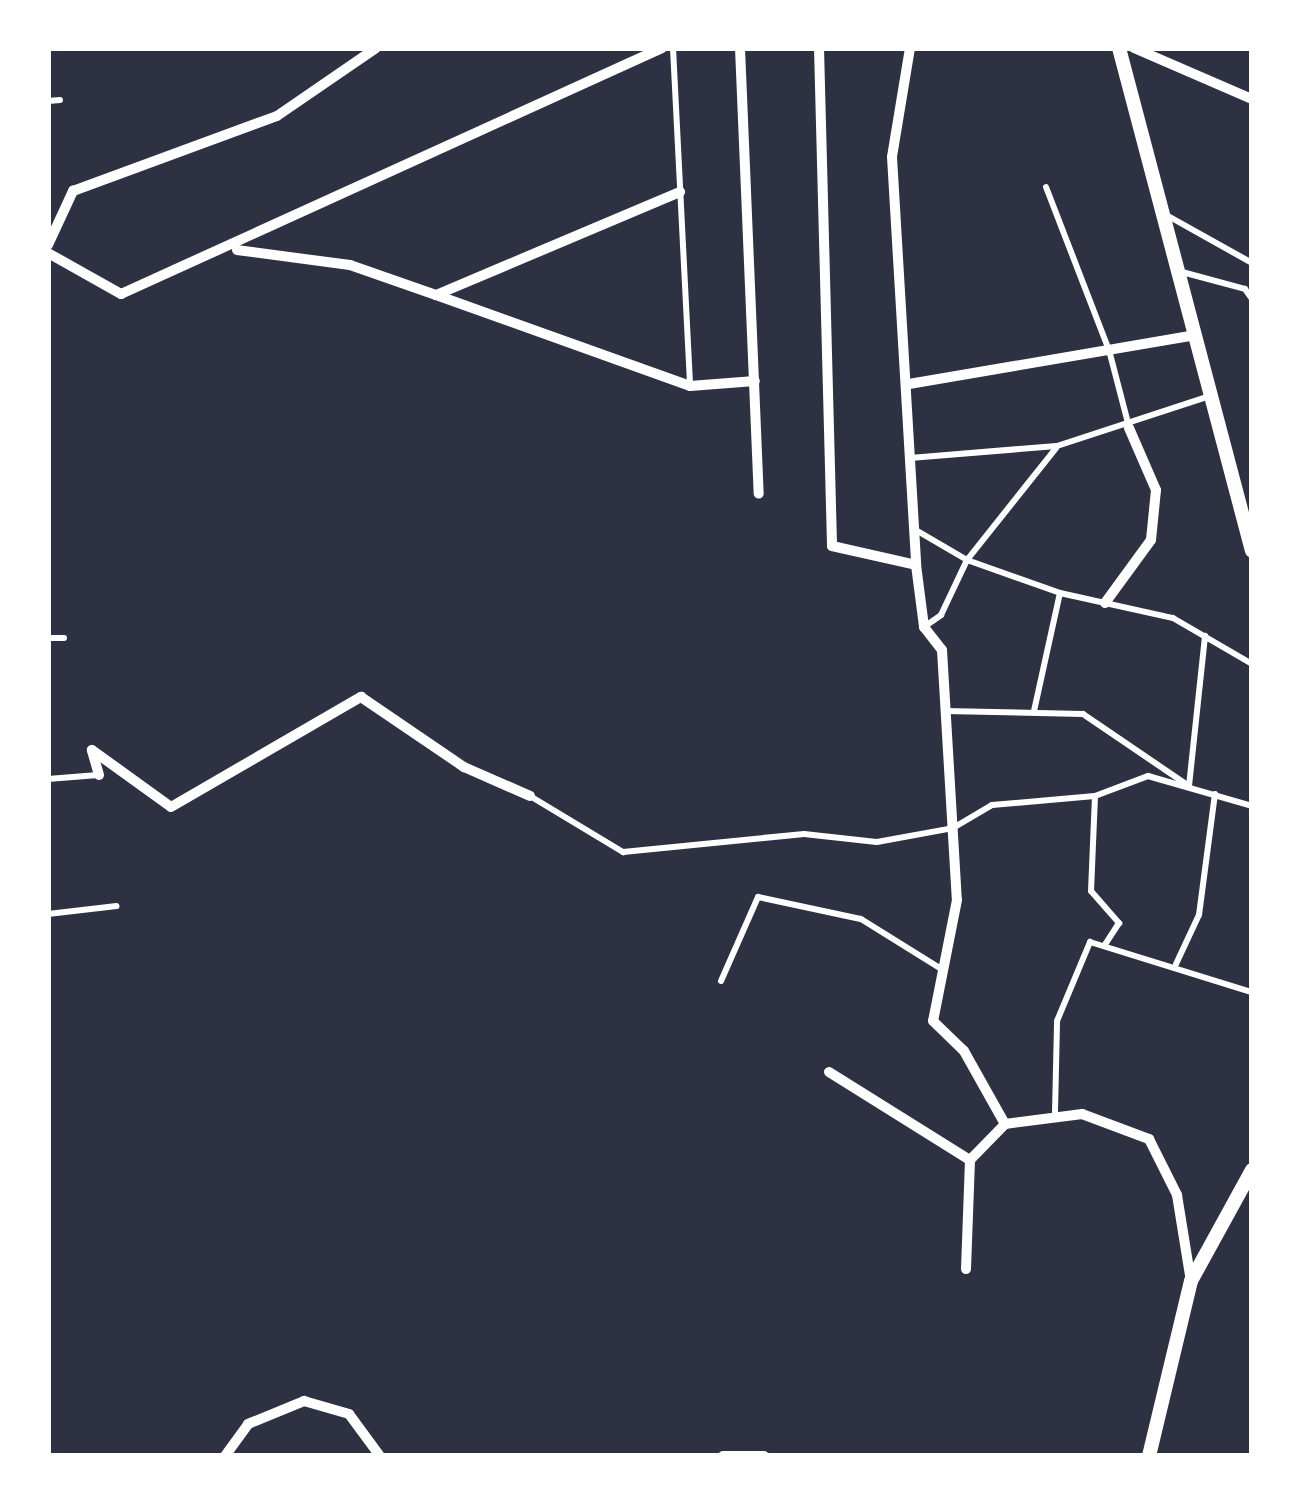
<!DOCTYPE html>
<html>
<head>
<meta charset="utf-8">
<style>
  body { margin:0 }
  #map { position:relative; width:1300px; height:1504px; overflow:hidden; background:#2d3142; font-family:"PT Serif",serif }
  div>[style] { position:absolute }
  .service>* { height:6px; margin:-3px; padding:0 3px; transform-origin:3px; border-radius:3px; background:#fff }
  .minor>* { height:10px; margin:-5px; padding:0 5px; transform-origin:5px; border-radius:5px; background:#fff }
  .tertiary>* { height:14px; margin:-7px; padding:0 7px; transform-origin:7px; border-radius:7px; background:#fff }
  span { translate:-50% -50%; white-space:nowrap; text-align:center; line-height:1.15; -webkit-text-stroke:9px #fff; paint-order:stroke }
  .frame { position:absolute; inset:0; border:51px solid #fff; pointer-events:none }
</style>
</head>
<body>
<div id="map">
  <div class="service">
    <i style="left:673px;top:48px;width:338px;rotate:87.1deg"></i>
    <i style="left:48px;top:101px;width:12px;rotate:-5deg"></i>
    <i style="left:1046px;top:187px;width:175px;rotate:68.9deg"></i>
    <i style="left:1109px;top:350px;width:80px;rotate:75.4deg"></i>
    <i style="left:1168px;top:216px;width:96px;rotate:29.2deg"></i>
    <i style="left:1182px;top:272px;width:65px;rotate:15.1deg"></i>
    <i style="left:1245px;top:289px;width:12px;rotate:55deg"></i>
    <i style="left:910px;top:458px;width:147px;rotate:-4.7deg"></i>
    <i style="left:1057px;top:446px;width:158px;rotate:-18.1deg"></i>
    <i style="left:914px;top:529px;width:61px;rotate:30.3deg"></i>
    <i style="left:967px;top:560px;width:99px;rotate:19.5deg"></i>
    <i style="left:1060px;top:593px;width:116px;rotate:12.5deg"></i>
    <i style="left:1173px;top:618px;width:91px;rotate:30.2deg"></i>
    <i style="left:924px;top:627px;width:21px;rotate:-35deg"></i>
    <i style="left:941px;top:615px;width:61px;rotate:-64.7deg"></i>
    <i style="left:967px;top:560px;width:143px;rotate:-51.5deg"></i>
    <i style="left:48px;top:638px;width:16px"></i>
    <i style="left:945px;top:711px;width:138px;rotate:1.2deg"></i>
    <i style="left:1083px;top:714px;width:128px;rotate:34.2deg"></i>
    <i style="left:1189px;top:786px;width:151px;rotate:-83.9deg"></i>
    <i style="left:1034px;top:711px;width:121px;rotate:-77.6deg"></i>
    <i style="left:48px;top:779px;width:50px;rotate:-4.6deg"></i>
    <i style="left:530px;top:796px;width:109px;rotate:31.1deg"></i>
    <i style="left:623px;top:852px;width:182px;rotate:-5.7deg"></i>
    <i style="left:804px;top:834px;width:73px;rotate:6.3deg"></i>
    <i style="left:877px;top:842px;width:77px;rotate:-10.4deg"></i>
    <i style="left:953px;top:828px;width:45px;rotate:-30.5deg"></i>
    <i style="left:992px;top:805px;width:103px;rotate:-5deg"></i>
    <i style="left:1095px;top:796px;width:57px;rotate:-20.7deg"></i>
    <i style="left:1148px;top:776px;width:108px;rotate:16.1deg"></i>
    <i style="left:1095px;top:796px;width:95px;rotate:92.4deg"></i>
    <i style="left:1091px;top:891px;width:43px;rotate:48.8deg"></i>
    <i style="left:1119px;top:923px;width:27px;rotate:123deg"></i>
    <i style="left:48px;top:914px;width:69px;rotate:-6.6deg"></i>
    <i style="left:1176px;top:964px;width:54px;rotate:-64.9deg"></i>
    <i style="left:1199px;top:915px;width:122px;rotate:-82.5deg"></i>
    <i style="left:721px;top:981px;width:92px;rotate:-66.2deg"></i>
    <i style="left:758px;top:897px;width:105px;rotate:12.1deg"></i>
    <i style="left:861px;top:919px;width:97px;rotate:31.9deg"></i>
    <i style="left:1055px;top:1112px;width:91px;rotate:-88.7deg"></i>
    <i style="left:1057px;top:1021px;width:86px;rotate:-67.3deg"></i>
    <i style="left:1090px;top:942px;width:170px;rotate:17.2deg"></i>
  </div>
  <div class="minor">
    <i style="left:740px;top:48px;width:446px;rotate:87.6deg"></i>
    <i style="left:819px;top:48px;width:498px;rotate:88.5deg"></i>
    <i style="left:832px;top:546px;width:86px;rotate:12.7deg"></i>
    <i style="left:910px;top:48px;width:110px;rotate:99.4deg"></i>
    <i style="left:892px;top:157px;width:409px;rotate:86.6deg"></i>
    <i style="left:916px;top:565px;width:63px;rotate:82.6deg"></i>
    <i style="left:924px;top:627px;width:29px;rotate:52deg"></i>
    <i style="left:942px;top:650px;width:250px;rotate:86.6deg"></i>
    <i style="left:957px;top:900px;width:123px;rotate:101.2deg"></i>
    <i style="left:933px;top:1021px;width:43px;rotate:44.1deg"></i>
    <i style="left:964px;top:1051px;width:84px;rotate:60.7deg"></i>
    <i style="left:1134px;top:48px;width:129px;rotate:23.4deg"></i>
    <i style="left:48px;top:245px;width:60px;rotate:-65.2deg"></i>
    <i style="left:73px;top:191px;width:217px;rotate:-20.2deg"></i>
    <i style="left:277px;top:116px;width:120px;rotate:-34.5deg"></i>
    <i style="left:237px;top:250px;width:114px;rotate:7.6deg"></i>
    <i style="left:350px;top:265px;width:91px;rotate:19.2deg"></i>
    <i style="left:436px;top:295px;width:265px;rotate:-22.9deg"></i>
    <i style="left:48px;top:253px;width:84px;rotate:29.3deg"></i>
    <i style="left:121px;top:294px;width:594px;rotate:-24.45deg"></i>
    <i style="left:436px;top:295px;width:270px;rotate:19.7deg"></i>
    <i style="left:690px;top:386px;width:65px;rotate:-4.4deg"></i>
    <i style="left:909px;top:384px;width:285px;rotate:-9.7deg"></i>
    <i style="left:1105px;top:603px;width:78px;rotate:-53.9deg"></i>
    <i style="left:1151px;top:540px;width:50px;rotate:-84.3deg"></i>
    <i style="left:1156px;top:490px;width:68px;rotate:-113.5deg"></i>
    <i style="left:99px;top:775px;width:26px;rotate:-106deg"></i>
    <i style="left:92px;top:750px;width:97px;rotate:35.8deg"></i>
    <i style="left:171px;top:807px;width:220px;rotate:-30.1deg"></i>
    <i style="left:361px;top:697px;width:125px;rotate:34.2deg"></i>
    <i style="left:464px;top:767px;width:72px;rotate:23.7deg"></i>
    <i style="left:829px;top:1072px;width:166px;rotate:32deg"></i>
    <i style="left:1005px;top:1124px;width:78px;rotate:-7.4deg"></i>
    <i style="left:1082px;top:1114px;width:72px;rotate:20.5deg"></i>
    <i style="left:1149px;top:1139px;width:63px;rotate:63.4deg"></i>
    <i style="left:1177px;top:1195px;width:87px;rotate:80.8deg"></i>
    <i style="left:966px;top:1269px;width:109px;rotate:-87.9deg"></i>
    <i style="left:970px;top:1160px;width:50px;rotate:-45.8deg"></i>
    <i style="left:225px;top:1456px;width:39px;rotate:-54deg"></i>
    <i style="left:248px;top:1424px;width:61px;rotate:-22.3deg"></i>
    <i style="left:304px;top:1401px;width:47px;rotate:16.1deg"></i>
    <i style="left:349px;top:1414px;width:52px;rotate:53.6deg"></i>
    <i style="left:723px;top:1456px;width:41px"></i>
  </div>
  <div class="tertiary">
    <i style="left:1119px;top:48px;width:520px;rotate:75.19deg"></i>
    <i style="left:1149px;top:1456px;width:180px;rotate:-76.5deg"></i>
    <i style="left:1191px;top:1281px;width:127px;rotate:-61.2deg"></i>
  </div>
  <div class="frame"></div>
</div>
</body>
</html>
